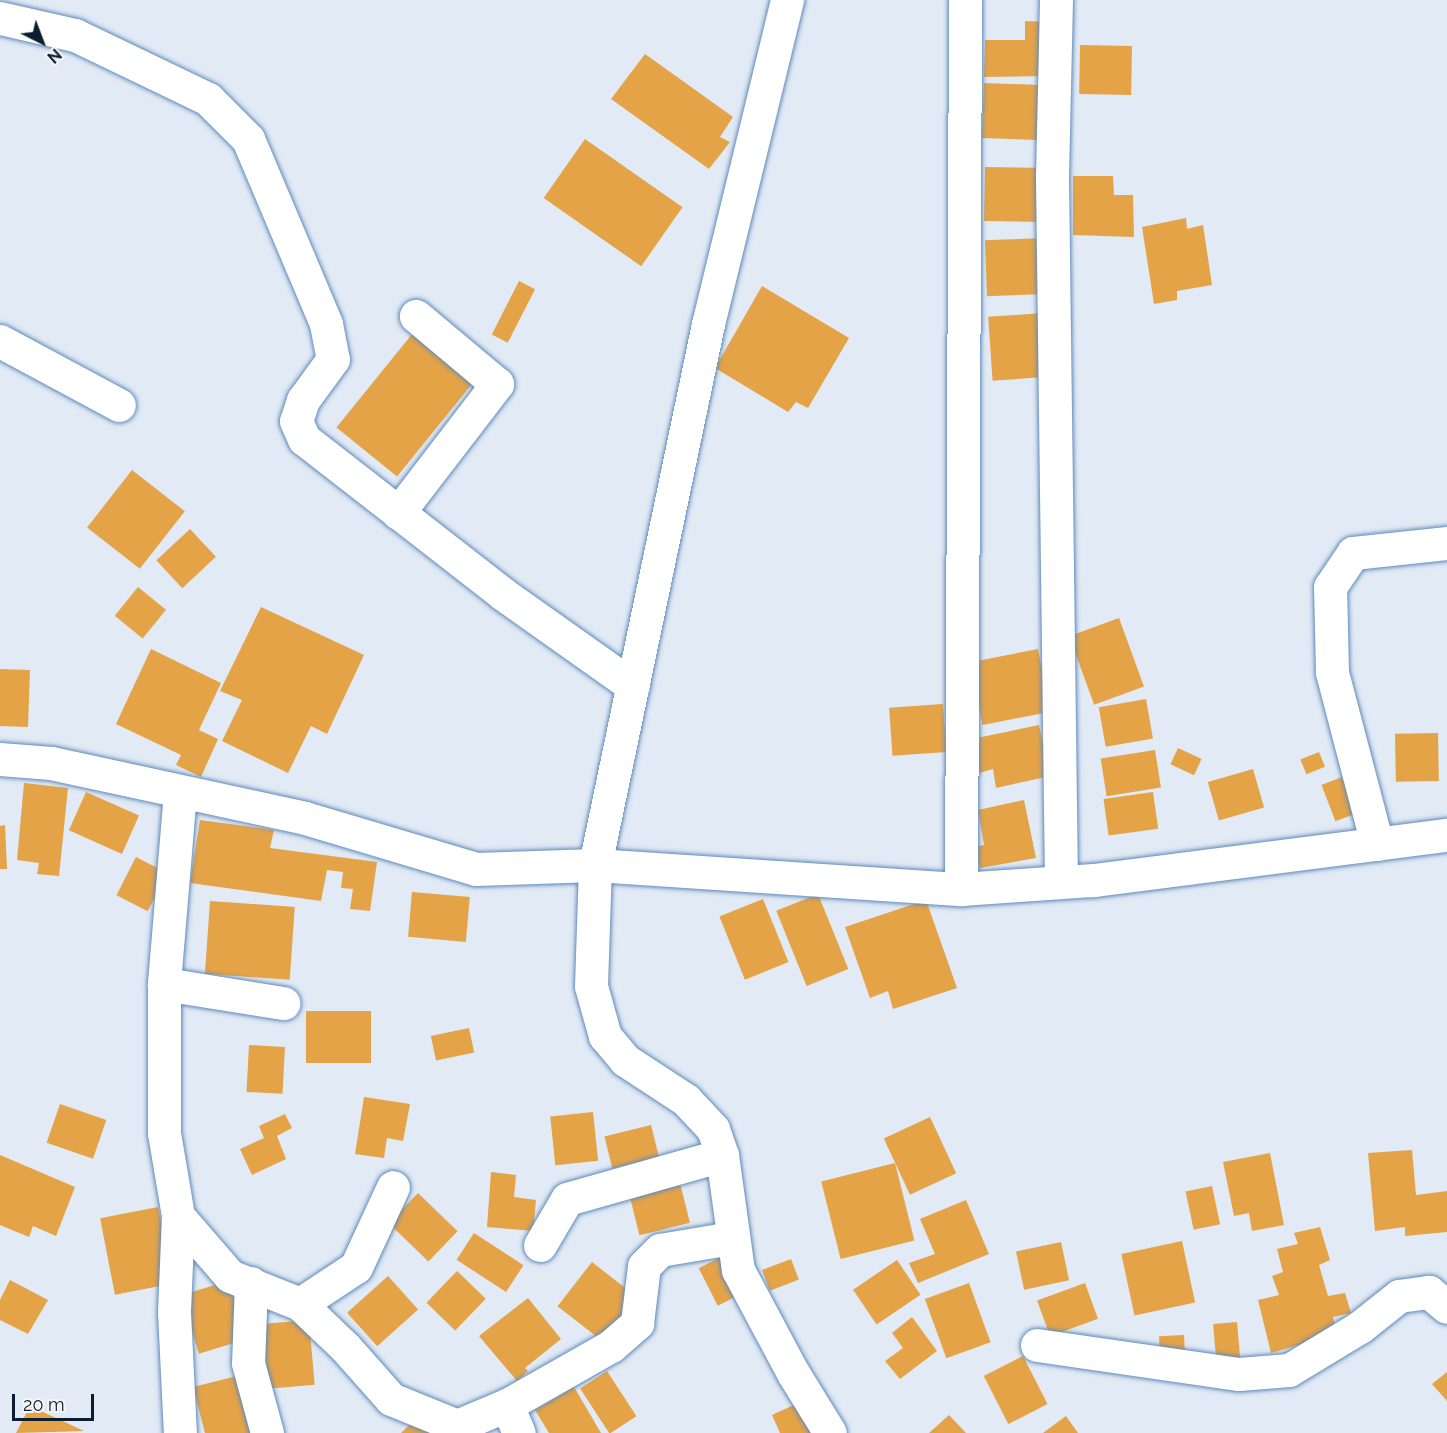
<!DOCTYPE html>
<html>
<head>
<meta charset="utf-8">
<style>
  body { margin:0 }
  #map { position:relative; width:1447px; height:1433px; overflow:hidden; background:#e1eaf5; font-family:Raleway,sans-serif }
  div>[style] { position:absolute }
  .building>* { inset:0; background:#e4a347; transform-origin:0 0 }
  .roads { filter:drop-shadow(0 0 2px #5f8abb) drop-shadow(0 0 2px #5f8abb) }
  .minor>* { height:33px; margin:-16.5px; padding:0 16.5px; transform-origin:16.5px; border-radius:16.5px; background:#fff }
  span { translate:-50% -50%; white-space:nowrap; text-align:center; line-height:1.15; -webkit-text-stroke:4.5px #f6f6f6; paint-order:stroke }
  .north { position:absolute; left:12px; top:12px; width:60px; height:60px; -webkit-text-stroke:4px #f6f6f6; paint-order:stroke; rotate:138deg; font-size:16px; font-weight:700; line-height:24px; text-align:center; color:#0c1d30 }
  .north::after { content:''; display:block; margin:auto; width:21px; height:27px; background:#0c1d30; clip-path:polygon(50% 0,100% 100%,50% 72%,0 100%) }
  .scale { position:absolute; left:12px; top:1394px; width:82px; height:27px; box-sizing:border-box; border:3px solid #0c1d30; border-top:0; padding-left:8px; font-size:18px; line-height:21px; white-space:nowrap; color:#0c1d30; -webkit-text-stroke:4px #f6f6f6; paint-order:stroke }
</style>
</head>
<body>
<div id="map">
  <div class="building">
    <i style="clip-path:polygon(1025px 21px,1051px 22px,1052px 76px,984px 77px,985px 40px,1025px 40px)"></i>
    <i style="left:1080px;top:45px;width:52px;height:49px;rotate:1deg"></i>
    <i style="clip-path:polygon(645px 54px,733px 117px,720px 137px,730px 142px,709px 169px,611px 99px)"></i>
    <i style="left:984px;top:83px;width:64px;height:55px;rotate:2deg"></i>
    <i style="left:585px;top:139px;width:119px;height:72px;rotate:35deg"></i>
    <i style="left:985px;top:167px;width:61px;height:54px;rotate:1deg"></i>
    <i style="clip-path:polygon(1073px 176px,1113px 176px,1114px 195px,1133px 195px,1134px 237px,1073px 235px)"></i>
    <i style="clip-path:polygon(1186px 218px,1187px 229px,1203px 225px,1212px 285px,1177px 291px,1177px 300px,1154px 304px,1142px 227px)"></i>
    <i style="left:1047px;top:238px;width:56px;height:62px;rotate:88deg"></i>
    <i style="left:519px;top:281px;width:18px;height:60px;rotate:27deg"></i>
    <i style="clip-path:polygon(762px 286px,849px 338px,808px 408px,796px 402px,788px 412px,715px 368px)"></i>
    <i style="left:1043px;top:313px;width:64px;height:55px;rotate:86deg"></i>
    <i style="left:417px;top:328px;width:78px;height:128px;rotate:39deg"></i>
    <i style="left:132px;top:470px;width:67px;height:73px;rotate:38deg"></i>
    <i style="left:190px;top:529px;width:38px;height:46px;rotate:47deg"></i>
    <i style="left:138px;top:587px;width:36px;height:37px;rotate:39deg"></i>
    <i style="clip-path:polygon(261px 607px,364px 655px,327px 734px,311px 726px,288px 773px,222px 741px,242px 700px,220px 691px)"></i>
    <i style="left:1119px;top:618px;width:73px;height:53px;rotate:70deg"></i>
    <i style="clip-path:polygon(151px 649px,221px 683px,199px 730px,218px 739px,201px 777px,176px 765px,181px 755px,116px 724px)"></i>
    <i style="left:1038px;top:649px;width:64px;height:69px;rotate:79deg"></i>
    <i style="left:0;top:669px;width:30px;height:57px;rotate:2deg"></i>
    <i style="left:1146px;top:699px;width:40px;height:48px;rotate:80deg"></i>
    <i style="left:943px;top:704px;width:48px;height:54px;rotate:86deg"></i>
    <i style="clip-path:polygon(1039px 725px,1050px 776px,996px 788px,993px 769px,979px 773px,972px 739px)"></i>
    <i style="left:1438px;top:733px;width:48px;height:43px;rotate:89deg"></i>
    <i style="left:1178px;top:748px;width:26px;height:18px;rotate:25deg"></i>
    <i style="left:1155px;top:750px;width:38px;height:55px;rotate:81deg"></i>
    <i style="left:1319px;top:752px;width:16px;height:20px;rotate:68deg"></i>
    <i style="left:1253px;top:769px;width:40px;height:47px;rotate:74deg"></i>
    <i style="left:1342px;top:777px;width:39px;height:22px;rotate:69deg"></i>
    <i style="clip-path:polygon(24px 783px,68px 788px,59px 876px,37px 874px,39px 863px,17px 860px)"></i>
    <i style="left:86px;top:792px;width:58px;height:42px;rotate:24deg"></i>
    <i style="left:1153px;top:792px;width:37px;height:50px;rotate:82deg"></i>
    <i style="clip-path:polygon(1024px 800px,1036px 858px,980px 868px,975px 847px,984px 845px,978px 810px)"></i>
    <i style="clip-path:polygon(200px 820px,274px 830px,270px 848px,377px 862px,370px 911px,350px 909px,353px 889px,341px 888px,343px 872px,327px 870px,321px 901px,190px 883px)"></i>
    <i style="clip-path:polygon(5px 825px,7px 869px,0 869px,0 826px)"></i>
    <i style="left:136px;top:857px;width:35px;height:43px;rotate:27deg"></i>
    <i style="left:412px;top:892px;width:58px;height:45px;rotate:5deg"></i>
    <i style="left:818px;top:894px;width:81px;height:45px;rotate:68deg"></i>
    <i style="left:763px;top:899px;width:68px;height:47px;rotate:68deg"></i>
    <i style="clip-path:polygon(926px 900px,957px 988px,893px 1009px,888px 991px,870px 998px,845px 927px)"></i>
    <i style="left:210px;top:901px;width:85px;height:73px;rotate:4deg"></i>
    <i style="left:306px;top:1011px;width:65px;height:52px"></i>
    <i style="left:469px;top:1028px;width:25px;height:39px;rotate:78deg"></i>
    <i style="left:249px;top:1045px;width:36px;height:47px;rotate:3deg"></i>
    <i style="clip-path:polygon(364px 1097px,410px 1104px,403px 1141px,387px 1138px,384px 1158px,355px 1154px)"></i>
    <i style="left:60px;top:1104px;width:49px;height:41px;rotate:19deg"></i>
    <i style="left:593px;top:1112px;width:49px;height:43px;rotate:84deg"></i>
    <i style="clip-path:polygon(285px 1114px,292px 1128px,277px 1136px,286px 1159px,252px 1175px,240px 1149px,264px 1138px,259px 1126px)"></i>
    <i style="left:930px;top:1117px;width:62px;height:51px;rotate:65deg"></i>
    <i style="left:651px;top:1125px;width:33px;height:48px;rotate:76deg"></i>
    <i style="clip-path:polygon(1412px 1150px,1416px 1195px,1447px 1191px,1447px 1232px,1405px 1236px,1405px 1227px,1375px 1231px,1368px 1153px)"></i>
    <i style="clip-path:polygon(1270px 1153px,1284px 1225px,1252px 1231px,1249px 1213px,1234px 1216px,1223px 1162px)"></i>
    <i style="clip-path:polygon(0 1155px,75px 1187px,56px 1236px,33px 1226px,29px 1237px,0 1225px)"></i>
    <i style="left:895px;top:1163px;width:80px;height:76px;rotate:76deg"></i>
    <i style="clip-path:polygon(491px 1172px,516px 1175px,514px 1197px,536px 1200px,533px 1231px,487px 1227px)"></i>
    <i style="left:680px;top:1183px;width:41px;height:52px;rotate:76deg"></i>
    <i style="left:1212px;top:1186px;width:39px;height:27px;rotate:78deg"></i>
    <i style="left:418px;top:1193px;width:55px;height:42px;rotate:44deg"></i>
    <i style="clip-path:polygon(966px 1200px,989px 1254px,918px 1283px,909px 1263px,935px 1254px,920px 1219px)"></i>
    <i style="left:158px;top:1207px;width:78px;height:59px;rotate:79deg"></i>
    <i style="clip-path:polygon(1320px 1227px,1330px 1260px,1319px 1265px,1328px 1296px,1345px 1293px,1351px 1313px,1333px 1317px,1337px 1334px,1271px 1353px,1258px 1300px,1279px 1295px,1272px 1276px,1283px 1272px,1277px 1249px,1298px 1244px,1294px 1233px)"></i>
    <i style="left:474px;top:1233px;width:59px;height:32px;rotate:33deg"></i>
    <i style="left:1182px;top:1241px;width:63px;height:62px;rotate:78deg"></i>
    <i style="left:1061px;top:1242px;width:39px;height:46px;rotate:78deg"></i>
    <i style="left:721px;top:1257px;width:42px;height:25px;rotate:63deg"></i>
    <i style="left:791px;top:1259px;width:22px;height:31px;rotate:69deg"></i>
    <i style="left:897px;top:1260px;width:42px;height:53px;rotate:56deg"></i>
    <i style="left:592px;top:1262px;width:58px;height:56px;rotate:38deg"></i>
    <i style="left:457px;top:1271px;width:40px;height:44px;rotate:44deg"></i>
    <i style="left:388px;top:1276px;width:45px;height:55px;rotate:48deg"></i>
    <i style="clip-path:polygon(10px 1280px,48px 1300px,28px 1334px,0 1320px,0 1300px)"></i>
    <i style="left:228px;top:1281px;width:61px;height:49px;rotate:73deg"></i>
    <i style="left:969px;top:1283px;width:63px;height:47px;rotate:70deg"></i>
    <i style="left:1085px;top:1283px;width:38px;height:51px;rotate:70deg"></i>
    <i style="clip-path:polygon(528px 1298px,561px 1339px,525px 1368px,528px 1371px,517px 1381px,479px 1336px)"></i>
    <i style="clip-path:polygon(912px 1317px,937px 1351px,900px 1379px,885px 1361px,903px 1348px,892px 1333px)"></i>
    <i style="left:309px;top:1320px;width:65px;height:53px;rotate:85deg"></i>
    <i style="left:1237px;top:1322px;width:37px;height:24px;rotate:85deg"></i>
    <i style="left:1184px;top:1335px;width:17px;height:25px;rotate:87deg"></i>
    <i style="left:1023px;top:1356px;width:54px;height:44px;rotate:63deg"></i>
    <i style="left:607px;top:1371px;width:54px;height:32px;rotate:57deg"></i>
    <i style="clip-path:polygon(1447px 1372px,1447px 1401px,1432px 1384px)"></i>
    <i style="clip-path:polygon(237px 1376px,254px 1433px,205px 1433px,193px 1387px)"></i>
    <i style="clip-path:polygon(574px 1387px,601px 1433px,549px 1433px,535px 1410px)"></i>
    <i style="clip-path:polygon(798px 1403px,812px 1433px,780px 1433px,772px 1415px)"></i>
    <i style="clip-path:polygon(30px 1406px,84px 1431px,16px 1433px)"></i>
    <i style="clip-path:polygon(421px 1414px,439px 1433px,401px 1433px)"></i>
    <i style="clip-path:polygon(949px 1415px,966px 1433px,929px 1433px)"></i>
    <i style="clip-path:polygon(1066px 1416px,1078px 1433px,1043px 1433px)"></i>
  </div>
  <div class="roads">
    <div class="minor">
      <i style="left:787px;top:0;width:333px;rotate:103.7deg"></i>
      <i style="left:708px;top:324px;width:553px;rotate:101.8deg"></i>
      <i style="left:595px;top:865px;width:121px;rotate:91.9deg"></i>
      <i style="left:591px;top:986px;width:52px;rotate:74.4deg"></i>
      <i style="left:605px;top:1036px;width:31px;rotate:50deg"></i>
      <i style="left:625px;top:1060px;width:73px;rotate:33.3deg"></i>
      <i style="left:686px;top:1100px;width:40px;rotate:47deg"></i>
      <i style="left:713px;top:1129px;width:28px;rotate:71deg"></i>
      <i style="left:722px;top:1155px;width:116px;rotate:82.1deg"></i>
      <i style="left:738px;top:1270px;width:117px;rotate:61.9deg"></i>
      <i style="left:793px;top:1373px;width:70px;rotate:58.3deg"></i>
      <i style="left:1056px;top:0;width:177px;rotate:91.3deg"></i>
      <i style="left:1052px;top:177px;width:705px;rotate:89.27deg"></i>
      <i style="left:0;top:18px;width:77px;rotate:12.8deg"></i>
      <i style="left:75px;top:35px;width:148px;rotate:25.7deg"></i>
      <i style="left:208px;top:99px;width:57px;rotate:45deg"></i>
      <i style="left:248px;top:139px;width:201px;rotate:67.1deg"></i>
      <i style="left:326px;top:324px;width:36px;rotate:79deg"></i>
      <i style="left:333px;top:359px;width:51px;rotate:126.2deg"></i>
      <i style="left:303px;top:400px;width:22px;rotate:108deg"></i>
      <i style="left:296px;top:421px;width:20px;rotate:66deg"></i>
      <i style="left:304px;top:439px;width:252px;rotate:37.9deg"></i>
      <i style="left:503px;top:594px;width:159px;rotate:35.3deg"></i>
      <i style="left:0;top:341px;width:135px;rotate:28.3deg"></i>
      <i style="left:398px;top:513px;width:163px;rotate:-52.5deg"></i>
      <i style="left:497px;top:384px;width:106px;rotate:-140deg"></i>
      <i style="left:0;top:759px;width:51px;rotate:4.5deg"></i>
      <i style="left:51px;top:763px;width:260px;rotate:12.2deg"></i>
      <i style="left:305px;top:818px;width:178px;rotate:16.6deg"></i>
      <i style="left:476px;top:869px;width:119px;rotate:-1.9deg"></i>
      <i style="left:595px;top:865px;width:367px;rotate:3.8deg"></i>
      <i style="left:961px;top:889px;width:133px;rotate:-3.9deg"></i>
      <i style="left:1094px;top:880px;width:356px;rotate:-7.3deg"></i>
      <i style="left:180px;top:792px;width:193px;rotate:94.8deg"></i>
      <i style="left:164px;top:984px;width:149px;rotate:90deg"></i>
      <i style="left:164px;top:1133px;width:84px;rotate:80.4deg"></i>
      <i style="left:178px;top:1216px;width:79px;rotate:49.1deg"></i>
      <i style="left:230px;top:1276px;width:75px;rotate:21.8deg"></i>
      <i style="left:300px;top:1304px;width:62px;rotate:43.7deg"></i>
      <i style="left:345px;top:1347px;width:69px;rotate:48.5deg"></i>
      <i style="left:391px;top:1399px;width:71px;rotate:22.2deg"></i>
      <i style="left:457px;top:1426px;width:54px;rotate:-22.8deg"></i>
      <i style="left:507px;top:1405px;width:120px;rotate:-29.6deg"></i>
      <i style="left:611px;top:1346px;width:35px;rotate:-41deg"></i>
      <i style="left:637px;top:1323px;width:57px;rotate:-83deg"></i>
      <i style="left:644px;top:1266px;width:23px;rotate:-45deg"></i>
      <i style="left:660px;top:1250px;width:72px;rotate:-9.6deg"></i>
      <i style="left:1377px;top:844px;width:178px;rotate:-104.7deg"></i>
      <i style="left:1332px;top:672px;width:85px;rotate:-91.3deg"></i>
      <i style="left:1330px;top:587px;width:41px;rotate:-55.9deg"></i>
      <i style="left:1353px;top:553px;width:95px;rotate:-6.1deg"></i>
      <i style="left:961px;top:889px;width:889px;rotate:-89.74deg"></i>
      <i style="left:164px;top:984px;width:121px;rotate:9.1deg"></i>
      <i style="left:178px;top:1216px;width:96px;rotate:92.4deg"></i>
      <i style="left:174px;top:1312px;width:121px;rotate:87.2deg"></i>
      <i style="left:540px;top:1245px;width:53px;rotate:-59.6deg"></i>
      <i style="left:567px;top:1199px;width:161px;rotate:-15.8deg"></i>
      <i style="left:251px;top:1283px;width:80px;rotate:92.1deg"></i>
      <i style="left:248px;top:1363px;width:73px;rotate:74.8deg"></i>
      <i style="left:300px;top:1304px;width:67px;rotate:-33.5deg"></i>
      <i style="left:356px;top:1267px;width:88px;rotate:-65.2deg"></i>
      <i style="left:1037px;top:1345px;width:204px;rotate:8.2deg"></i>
      <i style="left:1239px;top:1374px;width:50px;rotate:-4.6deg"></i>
      <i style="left:1289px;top:1370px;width:83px;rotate:-31.2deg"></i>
      <i style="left:1360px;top:1327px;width:50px;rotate:-38.5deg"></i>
      <i style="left:1399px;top:1296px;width:30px;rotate:-8deg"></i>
      <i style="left:1429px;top:1292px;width:23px;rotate:40deg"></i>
      <i style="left:507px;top:1405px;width:30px;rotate:67deg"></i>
    </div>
  </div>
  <div class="north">N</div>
  <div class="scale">20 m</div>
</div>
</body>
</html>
